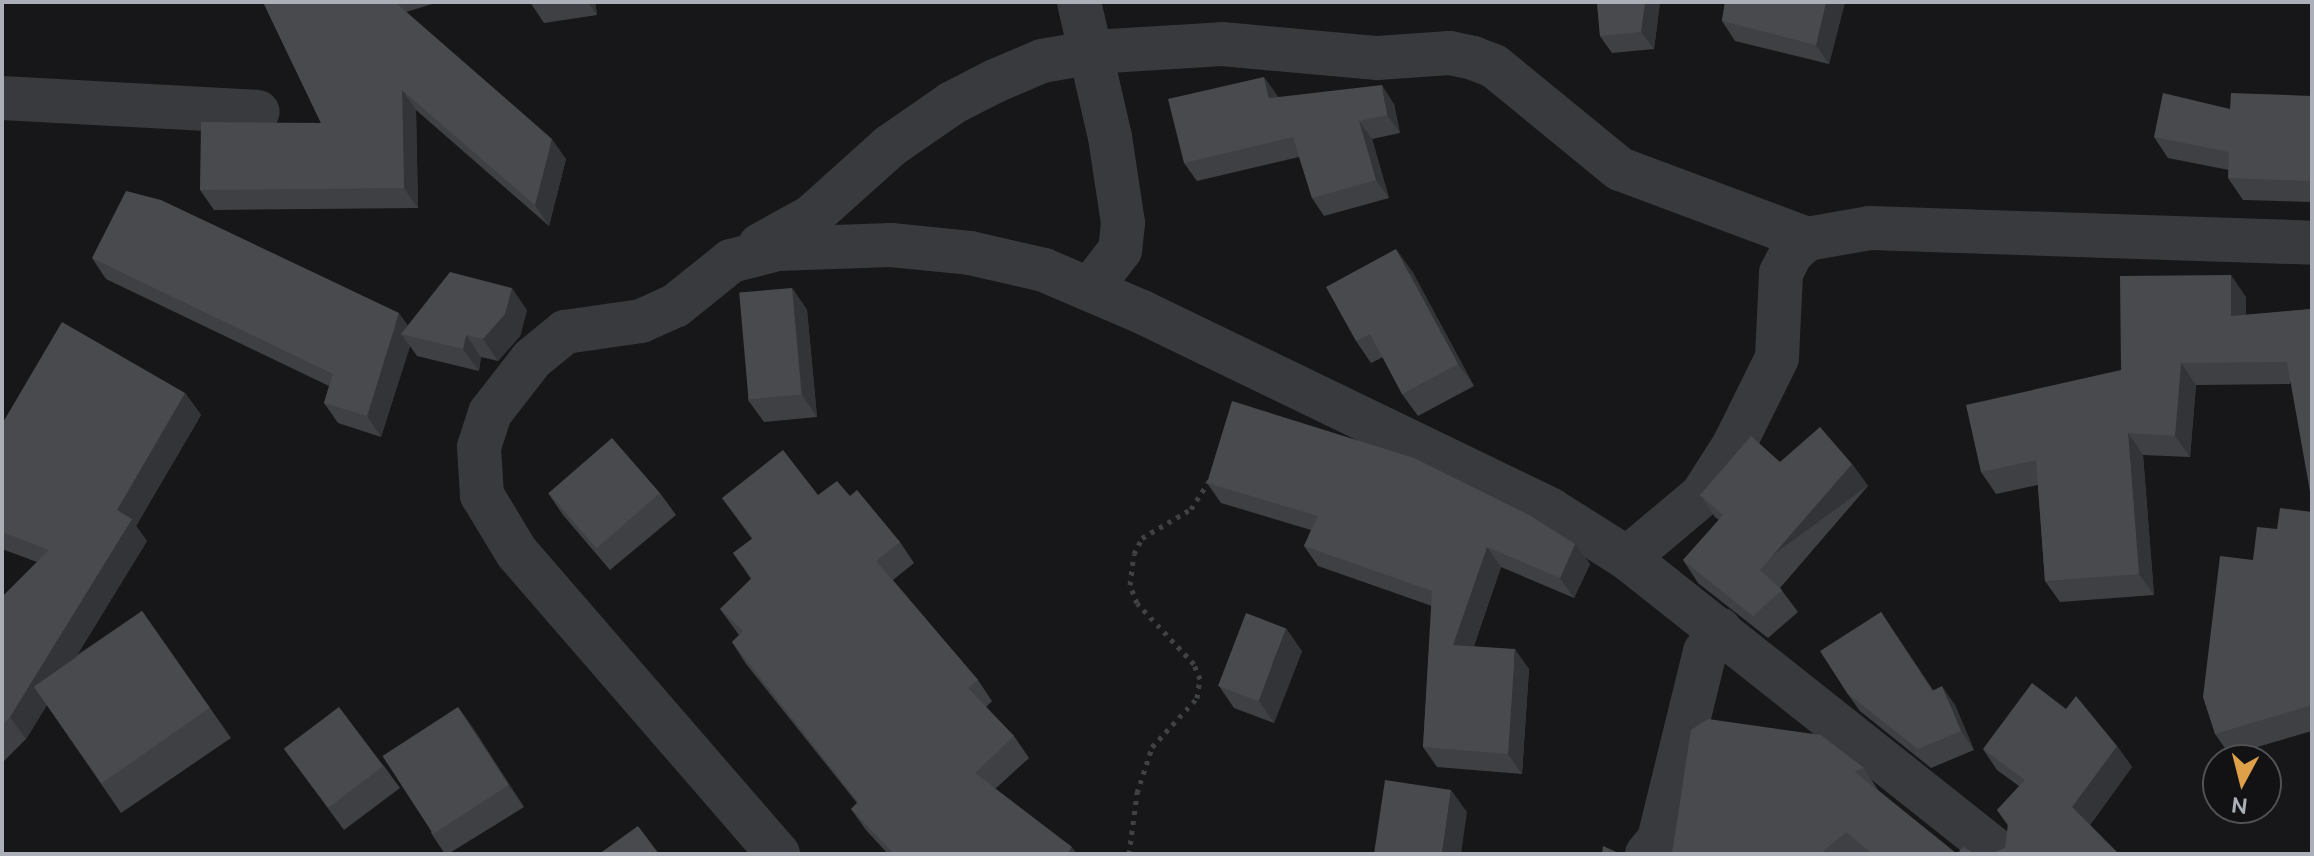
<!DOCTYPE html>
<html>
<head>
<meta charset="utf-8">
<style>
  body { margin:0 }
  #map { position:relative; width:2314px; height:856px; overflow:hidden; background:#171719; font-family:Ubuntu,sans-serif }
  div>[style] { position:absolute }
  .path>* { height:5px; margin-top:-2.5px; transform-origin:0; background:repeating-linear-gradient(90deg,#3f4144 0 4px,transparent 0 10px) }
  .minor>* { height:44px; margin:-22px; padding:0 22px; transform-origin:22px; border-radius:22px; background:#383a3d }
  .wall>* { inset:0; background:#3f4043 }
  .shaded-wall>* { inset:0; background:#333437; transform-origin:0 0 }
  .building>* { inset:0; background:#494a4e; transform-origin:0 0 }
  span { translate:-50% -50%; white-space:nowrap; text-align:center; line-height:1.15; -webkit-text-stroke:8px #121214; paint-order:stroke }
  .frame { position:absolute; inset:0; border:4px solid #abafb7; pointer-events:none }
  .north { position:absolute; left:2202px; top:744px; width:80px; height:80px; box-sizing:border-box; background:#121214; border:2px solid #4f5155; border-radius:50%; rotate:187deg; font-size:22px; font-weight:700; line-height:32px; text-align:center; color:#abafb7 }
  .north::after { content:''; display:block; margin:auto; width:28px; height:36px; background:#dea14a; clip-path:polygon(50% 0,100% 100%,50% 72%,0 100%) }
</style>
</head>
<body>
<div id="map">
  <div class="path">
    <i style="left:1129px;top:854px;width:62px;rotate:-82.5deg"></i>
    <i style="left:1137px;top:793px;width:48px;rotate:-71.9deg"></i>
    <i style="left:1152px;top:747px;width:67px;rotate:-47.4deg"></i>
    <i style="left:1197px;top:698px;width:19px;rotate:-81deg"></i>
    <i style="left:1200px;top:679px;width:16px;rotate:-112deg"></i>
    <i style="left:1194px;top:664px;width:83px;rotate:-133.1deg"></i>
    <i style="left:1137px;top:603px;width:19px;rotate:-111deg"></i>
    <i style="left:1130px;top:585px;width:31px;rotate:-83deg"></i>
    <i style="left:1134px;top:554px;width:18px;rotate:-63deg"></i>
    <i style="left:1142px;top:538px;width:57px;rotate:-30.6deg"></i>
    <i style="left:1191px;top:509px;width:35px;rotate:-57deg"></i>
  </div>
  <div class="minor">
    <i style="left:1079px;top:2px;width:139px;rotate:77.1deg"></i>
    <i style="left:1110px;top:137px;width:87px;rotate:81.4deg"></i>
    <i style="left:1123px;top:223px;width:27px;rotate:96deg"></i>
    <i style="left:1120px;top:250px;width:49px;rotate:127.6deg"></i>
    <i style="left:2px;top:98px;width:256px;rotate:3.1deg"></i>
    <i style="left:760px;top:245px;width:58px;rotate:-28.8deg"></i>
    <i style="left:811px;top:217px;width:106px;rotate:-41.9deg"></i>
    <i style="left:890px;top:146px;width:75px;rotate:-34.7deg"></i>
    <i style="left:952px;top:103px;width:48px;rotate:-27.1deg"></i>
    <i style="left:995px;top:81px;width:51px;rotate:-23.1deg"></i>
    <i style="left:1042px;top:61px;width:52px;rotate:-10deg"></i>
    <i style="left:1093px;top:52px;width:129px;rotate:-3.5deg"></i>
    <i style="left:1222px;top:44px;width:156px;rotate:5.2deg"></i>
    <i style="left:1377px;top:58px;width:73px;rotate:-3.9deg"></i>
    <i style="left:1450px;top:53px;width:24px;rotate:12deg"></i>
    <i style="left:1473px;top:58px;width:22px;rotate:21deg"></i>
    <i style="left:1494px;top:66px;width:163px;rotate:39.3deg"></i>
    <i style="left:1620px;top:169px;width:200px;rotate:20.5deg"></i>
    <i style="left:1627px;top:558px;width:98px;rotate:-40deg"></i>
    <i style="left:1702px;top:495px;width:59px;rotate:-57.4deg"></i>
    <i style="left:1734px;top:445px;width:97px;rotate:-63.7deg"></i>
    <i style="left:1777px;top:358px;width:85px;rotate:-87.3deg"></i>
    <i style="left:1781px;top:273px;width:22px;rotate:-63deg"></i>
    <i style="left:1791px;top:253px;width:21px;rotate:-41deg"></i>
    <i style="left:1807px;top:239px;width:64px;rotate:-9.9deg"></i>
    <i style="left:1870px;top:228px;width:442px;rotate:1.9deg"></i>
    <i style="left:778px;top:854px;width:398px;rotate:-130.9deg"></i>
    <i style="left:517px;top:553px;width:68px;rotate:-121.1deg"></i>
    <i style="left:482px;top:495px;width:48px;rotate:-93.6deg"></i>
    <i style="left:479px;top:447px;width:36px;rotate:-72deg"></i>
    <i style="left:490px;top:413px;width:68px;rotate:-52.1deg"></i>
    <i style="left:532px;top:359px;width:43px;rotate:-39.3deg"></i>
    <i style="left:565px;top:332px;width:77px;rotate:-8.2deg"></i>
    <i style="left:641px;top:321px;width:37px;rotate:-24deg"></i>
    <i style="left:675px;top:306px;width:72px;rotate:-38.8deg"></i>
    <i style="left:731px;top:261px;width:48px;rotate:-14.6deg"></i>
    <i style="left:777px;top:249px;width:114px;rotate:-2deg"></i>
    <i style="left:891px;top:245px;width:79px;rotate:5.8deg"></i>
    <i style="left:970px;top:253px;width:76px;rotate:12.9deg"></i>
    <i style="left:1044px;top:270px;width:107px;rotate:23.2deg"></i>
    <i style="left:1142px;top:312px;width:454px;rotate:25.8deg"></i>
    <i style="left:1551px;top:510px;width:90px;rotate:32.3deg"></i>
    <i style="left:1627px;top:558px;width:476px;rotate:38.4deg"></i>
    <i style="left:1647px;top:854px;width:19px;rotate:-51deg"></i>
    <i style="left:1659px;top:839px;width:193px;rotate:-76.2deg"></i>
    <i style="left:1705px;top:652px;width:27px;rotate:-56deg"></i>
  </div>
  <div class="wall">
    <i style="clip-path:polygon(263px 2px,439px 2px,406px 12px,566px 159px,549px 226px,416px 110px,418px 208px,214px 210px,200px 190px,321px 123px)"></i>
    <i style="clip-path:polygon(530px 2px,595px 2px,597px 15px,544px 23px)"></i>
    <i style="clip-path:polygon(1597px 2px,1660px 2px,1654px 49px,1612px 53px,1600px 36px)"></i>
    <i style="clip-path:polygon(1725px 2px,1845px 2px,1829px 64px,1735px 41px,1722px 21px)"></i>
    <i style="clip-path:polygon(1277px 95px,1278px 98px,1394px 104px,1400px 133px,1372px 139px,1389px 198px,1324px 216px,1312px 198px,1299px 157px,1197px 181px,1184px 163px)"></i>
    <i style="clip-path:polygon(2312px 96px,2312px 202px,2243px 200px,2228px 178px,2229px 170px,2168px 158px,2154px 137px,2230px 109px)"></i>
    <i style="clip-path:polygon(92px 258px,408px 326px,527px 310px,520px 336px,498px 361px,481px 357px,479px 371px,417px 356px,410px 346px,381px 437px,338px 423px,324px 403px,329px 386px,106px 279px)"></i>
    <i style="clip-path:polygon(1412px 271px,1474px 386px,1418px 416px,1402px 394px,1383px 357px,1371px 363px,1356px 341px)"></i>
    <i style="clip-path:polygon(792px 288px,807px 310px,817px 417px,764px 422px,748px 400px)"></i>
    <i style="clip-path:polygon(2246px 297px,2246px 315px,2312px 309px,2290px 384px,2196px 385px,2190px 457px,2143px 455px,2154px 595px,2060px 602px,2045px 581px,2038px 485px,1996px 494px,1981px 472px)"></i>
    <i style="clip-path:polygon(185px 393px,201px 415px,136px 526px,147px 541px,77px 655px,142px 611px,231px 738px,121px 813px,47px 705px,26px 739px,2px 763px,2px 597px,37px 562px,2px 549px,2px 424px)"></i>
    <i style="clip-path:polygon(1780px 462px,1852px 464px,1868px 486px,1780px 588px,1798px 612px,1768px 638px,1698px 583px,1683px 560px,1719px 520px,1715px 517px,1700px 495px)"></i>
    <i style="clip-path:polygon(1207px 483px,1575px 544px,1590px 564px,1574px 598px,1501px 567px,1474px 646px,1529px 669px,1522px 774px,1437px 767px,1423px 747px,1432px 606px,1318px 566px,1304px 546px,1311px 530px,1221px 503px)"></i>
    <i style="clip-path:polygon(548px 493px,660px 493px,676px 515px,610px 570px,563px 515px)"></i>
    <i style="clip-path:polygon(818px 495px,850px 496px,900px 542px,914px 563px,893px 580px,978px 680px,992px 701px,986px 707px,1014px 736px,1029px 758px,995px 789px,1077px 854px,888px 854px,866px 830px,851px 809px,857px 803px,746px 664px,732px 642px,739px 635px,720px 609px,751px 579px,733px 553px,752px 539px,722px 498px)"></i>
    <i style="clip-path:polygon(2312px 512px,2312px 731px,2230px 755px,2215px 734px,2253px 560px,2277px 529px)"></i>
    <i style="clip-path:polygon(1881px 612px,1933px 690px,1955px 705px,1974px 750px,1931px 768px,1860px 711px,1847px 693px)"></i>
    <i style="clip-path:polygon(1302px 651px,1274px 723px,1234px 708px,1219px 686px)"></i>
    <i style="clip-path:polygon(458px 707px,524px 807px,448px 854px,445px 854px,431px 833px)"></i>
    <i style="clip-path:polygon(2117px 746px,2132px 767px,2090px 825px,2118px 854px,1990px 854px,2005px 848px,2008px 826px,1997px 810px,2019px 786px,1997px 770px,1983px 749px)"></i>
    <i style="clip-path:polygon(284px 749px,384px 766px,400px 788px,344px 830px)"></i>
    <i style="clip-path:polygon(1864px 768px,1878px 790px,1957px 854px,1672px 854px)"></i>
  </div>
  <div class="shaded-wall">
    <i style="clip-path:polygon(588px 2px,595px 2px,597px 15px)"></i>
    <i style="clip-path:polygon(1645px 2px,1660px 2px,1654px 49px,1641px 32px)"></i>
    <i style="clip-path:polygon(1826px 2px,1845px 2px,1829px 64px,1816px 45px)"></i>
    <i style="clip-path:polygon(1264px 77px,1277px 95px,1282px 117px,1269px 98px)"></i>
    <i style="clip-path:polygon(1382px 85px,1394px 104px,1400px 133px,1387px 115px)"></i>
    <i style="clip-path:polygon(402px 90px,416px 110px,418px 208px,404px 188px)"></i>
    <i style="clip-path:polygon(1359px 121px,1372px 139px,1389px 198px,1376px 180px)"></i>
    <i style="clip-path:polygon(552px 139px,566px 159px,549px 226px,535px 205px)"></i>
    <i style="clip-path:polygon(1396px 249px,1412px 271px,1474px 386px,1458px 364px)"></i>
    <i style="clip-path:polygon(2231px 275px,2246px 297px,2246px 338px,2231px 316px)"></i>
    <i style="clip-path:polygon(512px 288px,527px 310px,520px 336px,498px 361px,483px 339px)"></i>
    <i style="clip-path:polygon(792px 288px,807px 310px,817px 417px,802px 395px)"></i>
    <i style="clip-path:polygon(399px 313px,414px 334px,401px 334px,410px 346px,381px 437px,367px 416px)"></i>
    <i style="clip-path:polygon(466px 335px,481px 357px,479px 371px,463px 349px)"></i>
    <i style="clip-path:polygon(2181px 363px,2196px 385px,2190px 457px,2175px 436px)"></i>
    <i style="clip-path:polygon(185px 393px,201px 415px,136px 526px,147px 541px,26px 739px,10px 717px,117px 510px)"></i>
    <i style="clip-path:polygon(2128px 433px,2143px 455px,2154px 595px,2139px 574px)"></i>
    <i style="left:1852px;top:464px;width:27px;height:140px;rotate:54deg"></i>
    <i style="clip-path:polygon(1575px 544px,1590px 564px,1574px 598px,1560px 578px)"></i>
    <i style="clip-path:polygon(1487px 547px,1501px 567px,1467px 665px,1453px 645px)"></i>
    <i style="clip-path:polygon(1286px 628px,1302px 651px,1274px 723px,1259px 701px)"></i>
    <i style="clip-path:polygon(1515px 649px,1529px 669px,1522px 774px,1508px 754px)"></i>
    <i style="clip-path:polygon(1942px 686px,1955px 705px,1974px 750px,1961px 731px)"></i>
    <i style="clip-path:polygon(458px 707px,474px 729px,524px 807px,508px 785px)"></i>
    <i style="clip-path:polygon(2117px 746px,2132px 767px,2087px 828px,2072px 807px)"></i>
    <i style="clip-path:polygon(1451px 790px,1467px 812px,1461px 854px,1442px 854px)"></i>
    <i style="clip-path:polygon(1072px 847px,1077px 854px,1067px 854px)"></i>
  </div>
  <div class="building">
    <i style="clip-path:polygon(263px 2px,395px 2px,552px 139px,535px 205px,402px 90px,404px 188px,200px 190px,201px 122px,321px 123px)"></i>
    <i style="clip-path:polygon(1597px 2px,1645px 2px,1641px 32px,1600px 36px)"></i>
    <i style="clip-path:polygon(1725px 2px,1826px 2px,1816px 45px,1722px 21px)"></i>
    <i style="clip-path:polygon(1264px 77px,1269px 98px,1382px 85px,1387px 115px,1359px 121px,1376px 180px,1312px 198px,1293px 137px,1184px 163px,1168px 99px)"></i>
    <i style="clip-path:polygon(2163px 93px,2230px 109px,2231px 93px,2312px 96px,2312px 181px,2228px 178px,2229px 152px,2154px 137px)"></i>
    <i style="clip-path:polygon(126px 191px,161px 200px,399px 313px,367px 416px,324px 403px,333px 374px,92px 258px)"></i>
    <i style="clip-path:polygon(1396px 249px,1458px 364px,1402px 394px,1370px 334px,1356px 341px,1326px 287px)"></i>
    <i style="clip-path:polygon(450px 272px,512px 288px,505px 314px,483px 339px,466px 335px,463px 349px,401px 334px)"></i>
    <i style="clip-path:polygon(2231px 275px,2231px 316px,2312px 309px,2312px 503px,2287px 362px,2181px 363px,2175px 436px,2128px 433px,2139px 574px,2045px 581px,2036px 460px,1981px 472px,1966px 405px,2121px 370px,2120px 276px)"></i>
    <i style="left:792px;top:288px;width:107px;height:53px;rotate:85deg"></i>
    <i style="clip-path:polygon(62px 322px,185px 393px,117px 510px,132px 519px,10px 717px,2px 725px,2px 597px,49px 550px,2px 532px,2px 424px)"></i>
    <i style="clip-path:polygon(1232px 401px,1414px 458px,1529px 515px,1575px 544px,1560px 578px,1487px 547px,1453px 645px,1515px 649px,1508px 754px,1423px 747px,1432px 591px,1304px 546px,1318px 516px,1207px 483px)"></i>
    <i style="clip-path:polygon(1820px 427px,1852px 464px,1760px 570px,1782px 590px,1753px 616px,1683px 560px,1723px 515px,1700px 495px,1751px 436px,1780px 462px)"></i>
    <i style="left:612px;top:438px;width:73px;height:84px;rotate:49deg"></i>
    <i style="clip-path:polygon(783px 450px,818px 495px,837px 481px,850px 496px,857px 490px,900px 542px,876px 561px,978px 680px,968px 688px,1014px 736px,975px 773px,1072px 847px,1067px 854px,894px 854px,851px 809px,858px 802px,732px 642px,743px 631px,720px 609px,752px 578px,733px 553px,753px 538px,722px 498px)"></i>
    <i style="clip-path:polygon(2280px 508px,2312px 512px,2312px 705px,2215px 734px,2203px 697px,2220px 556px,2253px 560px,2257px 527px,2277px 529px)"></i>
    <i style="left:142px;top:611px;width:118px;height:132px;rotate:55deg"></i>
    <i style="clip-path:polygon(1881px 612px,1932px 691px,1942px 686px,1961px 731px,1918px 749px,1847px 693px,1820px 651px)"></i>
    <i style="left:1246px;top:613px;width:43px;height:78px;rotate:21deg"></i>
    <i style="clip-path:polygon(2032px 683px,2066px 709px,2076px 696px,2117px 746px,2072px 807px,2117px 852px,2115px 854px,1990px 854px,2005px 848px,2008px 824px,1997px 810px,2025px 780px,1983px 749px)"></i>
    <i style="left:339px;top:707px;width:74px;height:69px;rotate:53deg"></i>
    <i style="left:458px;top:707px;width:93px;height:90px;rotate:57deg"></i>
    <i style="clip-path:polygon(1708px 719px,1821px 735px,1864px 768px,1855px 772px,1957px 854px,1873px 854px,1846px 832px,1820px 854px,1672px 854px,1691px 730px)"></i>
    <i style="clip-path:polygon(1385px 780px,1451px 790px,1442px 854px,1374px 854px)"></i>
    <i style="clip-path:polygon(638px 826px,659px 854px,599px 854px)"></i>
    <i style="clip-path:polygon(1603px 846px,1621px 854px,1602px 854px)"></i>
    <i style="clip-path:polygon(1963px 847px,1976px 854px,1957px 854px)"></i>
  </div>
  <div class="frame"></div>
  <div class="north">N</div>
</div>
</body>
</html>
